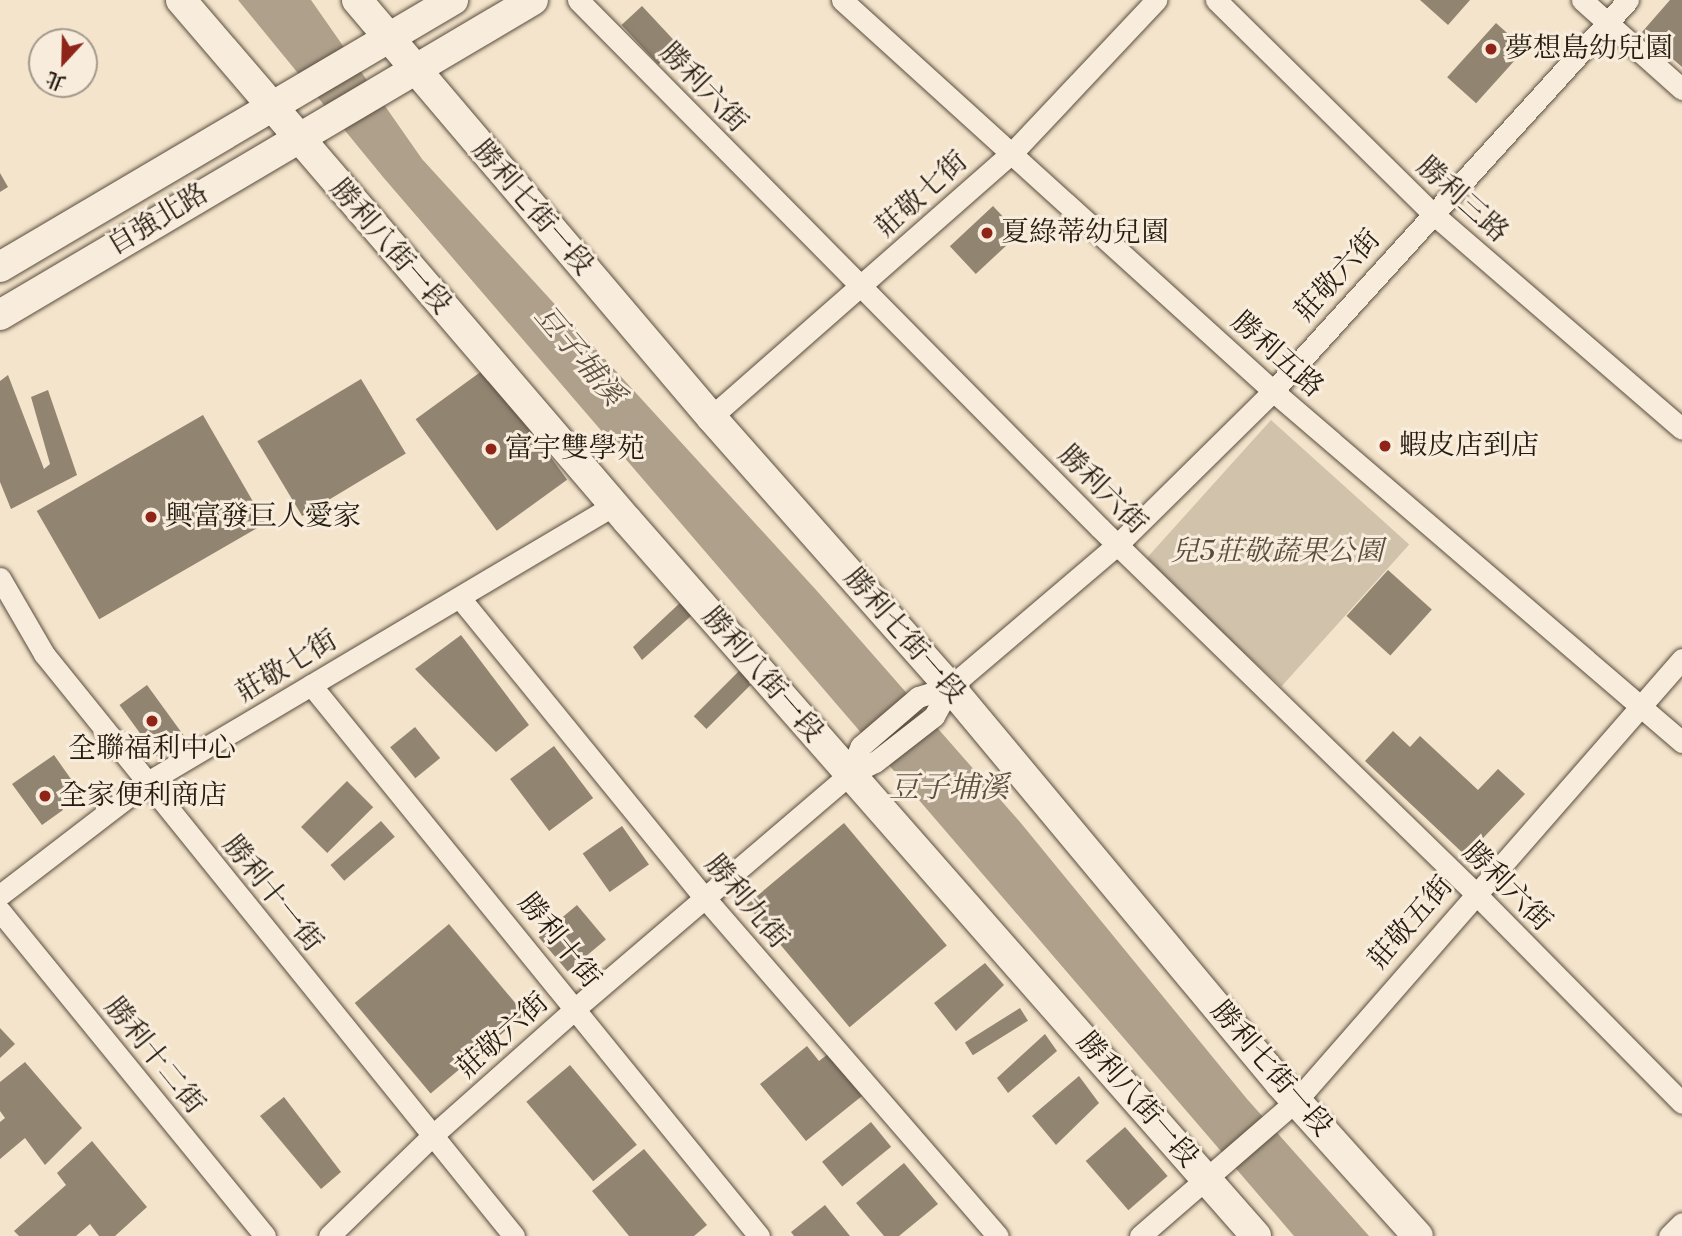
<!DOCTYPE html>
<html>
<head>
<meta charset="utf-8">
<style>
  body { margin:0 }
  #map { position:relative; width:1682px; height:1236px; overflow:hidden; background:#f4e4cb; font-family:"Libre Bodoni","Noto Serif TC",serif }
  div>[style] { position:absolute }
  .green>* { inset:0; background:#d1c2ab; transform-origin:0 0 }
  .water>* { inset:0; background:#aea08b }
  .building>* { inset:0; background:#918471; transform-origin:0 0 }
  .roads { filter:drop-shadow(0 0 2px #594d3e) drop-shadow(0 0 2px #594d3e) }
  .street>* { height:21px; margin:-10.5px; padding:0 10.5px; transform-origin:10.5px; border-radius:10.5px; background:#f8eddd }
  .secondary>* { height:30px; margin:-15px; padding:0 15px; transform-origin:15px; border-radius:15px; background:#f8eddd }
  .dots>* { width:19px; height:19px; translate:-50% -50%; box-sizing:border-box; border:4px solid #f8eddd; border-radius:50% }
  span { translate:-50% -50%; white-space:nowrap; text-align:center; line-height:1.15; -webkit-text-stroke:6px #f8eddd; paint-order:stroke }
  .poi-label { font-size:28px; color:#251b0f }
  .left { translate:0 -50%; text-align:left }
  .street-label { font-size:28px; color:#251b0f }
  .park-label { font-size:28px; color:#594d3e; font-style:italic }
  .water-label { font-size:30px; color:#5c5041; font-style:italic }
  .north { position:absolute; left:28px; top:28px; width:70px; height:70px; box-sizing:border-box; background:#f8eddd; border:2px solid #a4998b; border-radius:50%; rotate:202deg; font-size:19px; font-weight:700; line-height:28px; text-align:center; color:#251b0f }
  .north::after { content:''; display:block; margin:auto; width:24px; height:32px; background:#8f2418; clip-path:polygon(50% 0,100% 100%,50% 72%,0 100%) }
</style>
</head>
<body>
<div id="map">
  <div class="green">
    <i style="left:1271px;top:420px;width:186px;height:191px;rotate:42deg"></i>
  </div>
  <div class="water">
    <i style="clip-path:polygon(238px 0,311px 0,422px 159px,817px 591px,1020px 822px,1247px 1099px,1369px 1236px,1294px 1236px,383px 177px)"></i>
  </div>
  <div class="building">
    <i style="clip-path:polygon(1420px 0,1470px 0,1448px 25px)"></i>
    <i style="clip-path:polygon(1670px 0,1682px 0,1682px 67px,1642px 32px)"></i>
    <i style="left:642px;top:6px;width:54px;height:28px;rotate:47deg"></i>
    <i style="left:1496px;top:23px;width:39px;height:73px;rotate:42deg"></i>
    <i style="clip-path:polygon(0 173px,8px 187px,0 192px)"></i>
    <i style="left:993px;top:206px;width:38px;height:59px;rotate:47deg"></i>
    <i style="left:486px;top:368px;width:138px;height:87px;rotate:54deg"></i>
    <i style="clip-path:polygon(8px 375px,44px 469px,50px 464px,31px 397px,48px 390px,77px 475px,11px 509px,0 482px,0 381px)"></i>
    <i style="left:361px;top:379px;width:87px;height:121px;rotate:59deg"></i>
    <i style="left:203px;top:415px;width:125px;height:192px;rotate:60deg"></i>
    <i style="left:1388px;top:570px;width:59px;height:62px;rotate:42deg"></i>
    <i style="clip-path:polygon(682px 601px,691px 616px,642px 660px,633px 647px)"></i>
    <i style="clip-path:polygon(461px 635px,529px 725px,496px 752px,415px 669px)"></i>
    <i style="left:739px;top:671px;width:18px;height:64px;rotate:45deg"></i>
    <i style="left:147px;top:685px;width:64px;height:34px;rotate:54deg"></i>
    <i style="left:415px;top:727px;width:40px;height:32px;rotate:51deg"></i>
    <i style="clip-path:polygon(1393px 731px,1410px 747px,1420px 736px,1478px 790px,1498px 769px,1525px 794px,1466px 856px,1365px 761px)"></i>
    <i style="left:554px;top:746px;width:65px;height:55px;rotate:53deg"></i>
    <i style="clip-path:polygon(54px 755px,78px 789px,58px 803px,63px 810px,42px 825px,12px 784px)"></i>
    <i style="left:347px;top:781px;width:37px;height:65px;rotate:45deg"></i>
    <i style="left:381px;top:821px;width:21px;height:67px;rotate:49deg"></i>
    <i style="left:844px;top:823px;width:160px;height:127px;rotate:50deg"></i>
    <i style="left:622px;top:826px;width:47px;height:48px;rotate:55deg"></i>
    <i style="left:577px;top:905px;width:45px;height:50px;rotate:50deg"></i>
    <i style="left:449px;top:924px;width:118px;height:123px;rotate:50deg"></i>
    <i style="clip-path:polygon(985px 963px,1004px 985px,956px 1031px,934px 1003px)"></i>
    <i style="left:1020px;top:1008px;width:15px;height:65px;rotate:58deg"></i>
    <i style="clip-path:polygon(0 1028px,15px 1044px,0 1058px)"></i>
    <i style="clip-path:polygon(1045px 1034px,1057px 1051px,1008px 1093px,997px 1078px)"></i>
    <i style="clip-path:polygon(807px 1046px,819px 1061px,828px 1054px,862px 1096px,806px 1141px,760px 1084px)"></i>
    <i style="clip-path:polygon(25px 1062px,82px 1128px,45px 1165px,25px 1138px,0 1159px,0 1122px,5px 1118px,0 1111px,0 1082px)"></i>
    <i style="left:570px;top:1065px;width:104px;height:57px;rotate:50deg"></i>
    <i style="clip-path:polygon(1079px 1076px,1099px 1103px,1056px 1145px,1032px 1116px)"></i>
    <i style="clip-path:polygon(284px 1097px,341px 1172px,321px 1189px,260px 1116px)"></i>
    <i style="left:871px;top:1122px;width:32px;height:63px;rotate:51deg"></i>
    <i style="left:1125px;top:1127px;width:65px;height:52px;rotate:49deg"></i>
    <i style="clip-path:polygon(92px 1141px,147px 1207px,115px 1236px,99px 1236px,90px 1224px,76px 1236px,19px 1236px,14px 1231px,66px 1185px,57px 1173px)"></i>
    <i style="clip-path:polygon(644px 1149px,707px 1225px,694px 1236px,629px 1236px,592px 1191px)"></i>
    <i style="clip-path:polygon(904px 1163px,938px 1204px,899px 1236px,884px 1236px,856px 1203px)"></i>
    <i style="clip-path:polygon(825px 1205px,850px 1236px,794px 1236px,791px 1232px)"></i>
  </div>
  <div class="roads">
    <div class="street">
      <i style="left:578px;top:0;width:742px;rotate:45.33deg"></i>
      <i style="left:1100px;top:528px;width:522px;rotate:44.22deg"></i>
      <i style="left:1474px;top:892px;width:296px;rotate:45.4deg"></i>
      <i style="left:842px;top:0;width:582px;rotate:42.21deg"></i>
      <i style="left:1273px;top:391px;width:539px;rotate:40.64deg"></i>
      <i style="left:1216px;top:0;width:303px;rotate:44.6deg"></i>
      <i style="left:1432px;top:213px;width:330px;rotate:40.8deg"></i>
      <i style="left:1582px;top:0;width:134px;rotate:41.7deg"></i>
      <i style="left:711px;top:417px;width:402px;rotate:-41.3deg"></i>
      <i style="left:1013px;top:152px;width:209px;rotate:-46.7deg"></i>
      <i style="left:0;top:578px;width:88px;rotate:59.9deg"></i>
      <i style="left:44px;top:654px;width:748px;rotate:51.08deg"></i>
      <i style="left:460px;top:598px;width:387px;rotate:50.8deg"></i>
      <i style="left:705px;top:898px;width:447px;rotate:49.1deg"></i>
      <i style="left:311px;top:685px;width:710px;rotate:50.89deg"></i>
      <i style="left:849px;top:775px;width:31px;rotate:-68deg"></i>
      <i style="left:861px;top:746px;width:75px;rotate:-40.7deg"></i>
      <i style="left:918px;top:697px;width:34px;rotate:-17deg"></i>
      <i style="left:950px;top:687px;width:219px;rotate:-40.4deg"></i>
      <i style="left:1117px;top:545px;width:219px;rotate:-44.6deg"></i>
      <i style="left:1273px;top:391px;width:528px;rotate:-47.76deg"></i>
      <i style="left:0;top:895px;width:184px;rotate:-37.5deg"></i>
      <i style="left:146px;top:783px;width:544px;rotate:-30.71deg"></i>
      <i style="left:0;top:911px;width:419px;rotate:50.8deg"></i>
      <i style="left:329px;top:1236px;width:145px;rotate:-44.2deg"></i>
      <i style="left:433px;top:1135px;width:193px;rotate:-41.6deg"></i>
      <i style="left:577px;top:1007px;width:358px;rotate:-40.5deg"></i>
      <i style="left:849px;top:775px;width:29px;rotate:-27deg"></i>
      <i style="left:875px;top:762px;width:75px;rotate:-37.9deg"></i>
      <i style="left:934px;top:716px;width:33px;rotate:-61deg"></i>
      <i style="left:1140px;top:1236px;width:206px;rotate:-40.9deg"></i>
      <i style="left:1296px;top:1101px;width:587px;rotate:-48.87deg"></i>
      <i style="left:1669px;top:1236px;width:18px;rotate:-45deg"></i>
    </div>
    <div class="secondary">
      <i style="left:181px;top:0;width:685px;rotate:49.38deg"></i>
      <i style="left:627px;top:520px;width:953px;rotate:48.7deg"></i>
      <i style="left:357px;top:0;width:547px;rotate:49.67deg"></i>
      <i style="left:711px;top:417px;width:361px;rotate:48.5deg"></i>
      <i style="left:950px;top:687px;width:515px;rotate:50.19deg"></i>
      <i style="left:1280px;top:1083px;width:206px;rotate:48deg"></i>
      <i style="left:0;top:267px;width:526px;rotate:-30.52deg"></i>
      <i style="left:0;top:315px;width:619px;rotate:-30.58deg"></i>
    </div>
  </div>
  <div class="dots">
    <i style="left:1491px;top:49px;background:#8f2418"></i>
    <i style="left:987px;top:233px;background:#8f2418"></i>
    <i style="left:1385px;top:446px;background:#8f2418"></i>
    <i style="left:491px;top:449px;background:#8f2418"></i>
    <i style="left:151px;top:517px;background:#8f2418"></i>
    <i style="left:152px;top:721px;background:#8f2418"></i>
    <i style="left:45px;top:796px;background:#8f2418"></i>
  </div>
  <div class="poi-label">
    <span class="left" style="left:1505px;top:49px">夢想島幼兒園</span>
    <span class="left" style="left:1001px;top:233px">夏綠蒂幼兒園</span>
    <span class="left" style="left:1399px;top:446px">蝦皮店到店</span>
    <span class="left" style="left:505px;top:449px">富宇雙學苑</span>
    <span class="left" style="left:165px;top:517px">興富發巨人愛家</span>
    <span style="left:152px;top:749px">全聯福利中心</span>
    <span class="left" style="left:59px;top:796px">全家便利商店</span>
  </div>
  <div class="street-label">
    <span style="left:703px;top:88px;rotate:46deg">勝利六街</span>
    <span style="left:922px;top:195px;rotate:-42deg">莊敬七街</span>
    <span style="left:1462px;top:200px;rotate:42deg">勝利三路</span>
    <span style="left:532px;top:208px;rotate:49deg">勝利七街一段</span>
    <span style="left:158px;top:220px;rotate:-31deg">自強北路</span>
    <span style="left:390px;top:247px;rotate:49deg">勝利八街一段</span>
    <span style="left:1338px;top:276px;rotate:-48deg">莊敬六街</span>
    <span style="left:1277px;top:355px;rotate:42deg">勝利五路</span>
    <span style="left:1102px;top:490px;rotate:45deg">勝利六街</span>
    <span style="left:904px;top:636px;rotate:49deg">勝利七街一段</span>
    <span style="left:287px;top:667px;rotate:-31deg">莊敬七街</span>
    <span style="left:762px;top:675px;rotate:49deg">勝利八街一段</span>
    <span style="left:1507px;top:887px;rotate:45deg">勝利六街</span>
    <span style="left:272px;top:894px;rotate:51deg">勝利十一街</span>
    <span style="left:746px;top:902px;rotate:50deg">勝利九街</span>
    <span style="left:1411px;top:923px;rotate:-49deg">莊敬五街</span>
    <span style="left:559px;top:941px;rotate:51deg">勝利十街</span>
    <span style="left:503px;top:1036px;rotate:-42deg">莊敬六街</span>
    <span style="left:154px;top:1056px;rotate:51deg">勝利十二街</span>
    <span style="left:1271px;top:1069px;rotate:49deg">勝利七街一段</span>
    <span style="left:1137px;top:1100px;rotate:49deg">勝利八街一段</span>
  </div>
  <div class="park-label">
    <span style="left:1277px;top:552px">兒5莊敬蔬果公園</span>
  </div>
  <div class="water-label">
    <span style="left:579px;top:356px;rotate:50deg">豆子埔溪</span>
    <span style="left:949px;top:788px">豆子埔溪</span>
  </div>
  <div class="north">北</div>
</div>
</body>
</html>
